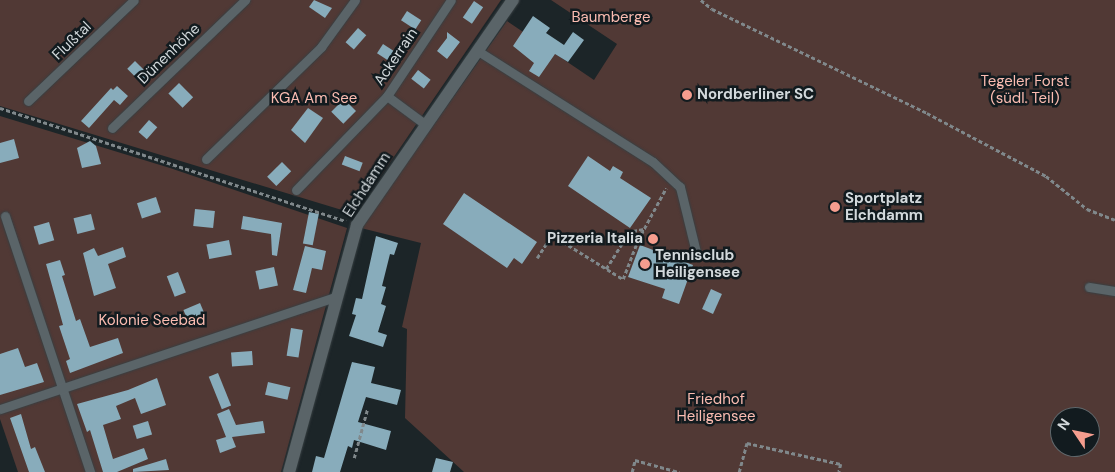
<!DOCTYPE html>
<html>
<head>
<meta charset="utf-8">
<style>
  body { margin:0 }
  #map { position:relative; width:1115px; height:472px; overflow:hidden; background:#1c2528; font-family:"DM Sans",sans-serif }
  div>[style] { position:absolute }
  .green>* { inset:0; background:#513935 }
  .building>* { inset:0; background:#88acbb; transform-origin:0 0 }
  .path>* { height:2.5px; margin-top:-1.25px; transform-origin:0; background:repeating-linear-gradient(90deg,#80888b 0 4px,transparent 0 6.5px) }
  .roads { filter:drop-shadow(0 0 1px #373f42) drop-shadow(0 0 1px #373f42) }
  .lane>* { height:9px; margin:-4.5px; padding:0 4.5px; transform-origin:4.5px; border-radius:4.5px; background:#5a6468 }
  .street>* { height:12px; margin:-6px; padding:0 6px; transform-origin:6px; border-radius:6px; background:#5a6468 }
  .dots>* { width:14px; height:14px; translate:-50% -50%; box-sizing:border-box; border:2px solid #121b1f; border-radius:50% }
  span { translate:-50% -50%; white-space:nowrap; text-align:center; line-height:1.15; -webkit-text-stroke:5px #121b1f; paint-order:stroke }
  .park-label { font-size:15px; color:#fbbcb1 }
  .street-label { font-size:15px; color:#d3d9dc }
  .poi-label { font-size:15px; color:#d3d9dc; font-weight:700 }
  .left { translate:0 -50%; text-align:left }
  .right { translate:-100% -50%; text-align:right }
  .north { position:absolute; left:1050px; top:407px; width:50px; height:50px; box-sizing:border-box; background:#121b1f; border:1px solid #5f676b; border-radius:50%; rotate:304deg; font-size:14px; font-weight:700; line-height:20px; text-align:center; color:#d3d9dc }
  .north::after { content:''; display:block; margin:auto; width:18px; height:22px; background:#f59d8e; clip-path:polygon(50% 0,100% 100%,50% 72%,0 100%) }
</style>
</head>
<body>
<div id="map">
  <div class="green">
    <i style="clip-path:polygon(0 0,501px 0,355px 214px,0 106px)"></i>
    <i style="clip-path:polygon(evenodd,551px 0,1115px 0,1115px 472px,464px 472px,405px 418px,407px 329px,402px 327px,421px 243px,361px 228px,507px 21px,594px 80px,617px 44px,551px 0,1060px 417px,1090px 417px,1090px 447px,1060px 447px,1060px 417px)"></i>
    <i style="clip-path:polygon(0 116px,170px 168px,347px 228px,281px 472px,18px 472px,0 419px)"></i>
  </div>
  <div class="building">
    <i style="clip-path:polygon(314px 0,332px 8px,325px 18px,309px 7px)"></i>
    <i style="left:474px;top:1px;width:11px;height:20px;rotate:34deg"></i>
    <i style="left:407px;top:11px;width:17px;height:11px;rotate:33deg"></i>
    <i style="clip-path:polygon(533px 16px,550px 28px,546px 33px,564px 45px,573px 32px,584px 40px,568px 62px,555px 54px,539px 77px,529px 71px,534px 63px,513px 46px)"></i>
    <i style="left:358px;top:28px;width:11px;height:19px;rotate:41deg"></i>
    <i style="clip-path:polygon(447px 32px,460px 42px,447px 59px,437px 51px,447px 38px)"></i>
    <i style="left:383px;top:44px;width:17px;height:11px;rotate:33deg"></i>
    <i style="left:135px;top:61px;width:21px;height:11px;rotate:45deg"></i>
    <i style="left:418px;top:70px;width:16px;height:11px;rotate:38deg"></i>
    <i style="left:179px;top:83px;width:20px;height:15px;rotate:45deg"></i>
    <i style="clip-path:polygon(117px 86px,128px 96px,120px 105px,114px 100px,89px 128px,81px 121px,111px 88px,113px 90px)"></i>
    <i style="left:344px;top:99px;width:17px;height:18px;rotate:45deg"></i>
    <i style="clip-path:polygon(308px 108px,323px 118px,305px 143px,291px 130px)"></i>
    <i style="left:149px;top:120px;width:11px;height:16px;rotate:41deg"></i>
    <i style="clip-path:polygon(14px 139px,19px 158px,0 163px,0 143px)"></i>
    <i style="clip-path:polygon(90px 141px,96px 146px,101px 164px,82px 168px,77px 148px)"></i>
    <i style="left:345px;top:156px;width:19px;height:9px;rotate:21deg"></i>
    <i style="clip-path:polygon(588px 156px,610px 171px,613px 166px,623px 172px,620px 178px,651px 198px,630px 228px,568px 186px)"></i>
    <i style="left:282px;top:162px;width:13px;height:21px;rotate:45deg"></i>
    <i style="clip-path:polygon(464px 193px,537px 242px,522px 264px,514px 258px,507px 268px,443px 224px)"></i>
    <i style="left:156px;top:197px;width:16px;height:20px;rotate:72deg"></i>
    <i style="left:195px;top:209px;width:20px;height:17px;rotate:6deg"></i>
    <i style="left:309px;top:212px;width:10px;height:32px;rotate:11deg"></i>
    <i style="left:91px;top:214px;width:16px;height:18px;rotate:76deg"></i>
    <i style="clip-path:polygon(243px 216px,282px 223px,277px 256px,272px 255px,271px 234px,241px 229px)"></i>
    <i style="left:49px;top:222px;width:19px;height:16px;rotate:74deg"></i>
    <i style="clip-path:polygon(376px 236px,398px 243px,394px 255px,390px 254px,382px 286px,386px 287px,381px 304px,386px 306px,378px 332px,387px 335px,383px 347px,349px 336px,356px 315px,352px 314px,356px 298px,362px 299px)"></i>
    <i style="left:229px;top:240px;width:15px;height:23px;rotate:79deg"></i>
    <i style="clip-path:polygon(640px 245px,693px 265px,679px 304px,662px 298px,665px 289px,628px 277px)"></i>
    <i style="clip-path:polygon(305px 246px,326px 251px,322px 270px,312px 268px,306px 293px,293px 290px)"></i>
    <i style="clip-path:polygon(123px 247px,126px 257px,108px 264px,116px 288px,94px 296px,83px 253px,94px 248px,98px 256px)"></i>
    <i style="clip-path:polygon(60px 260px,65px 275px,62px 276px,76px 321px,80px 319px,90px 347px,118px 338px,123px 353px,70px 373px,66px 361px,70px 359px,59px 326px,63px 325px,46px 264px)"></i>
    <i style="left:274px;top:267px;width:19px;height:19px;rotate:78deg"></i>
    <i style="left:178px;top:272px;width:22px;height:12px;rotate:69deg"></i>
    <i style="left:711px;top:289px;width:12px;height:22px;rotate:24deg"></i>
    <i style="left:200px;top:303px;width:13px;height:18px;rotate:67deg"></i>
    <i style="left:291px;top:328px;width:12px;height:28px;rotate:9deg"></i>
    <i style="clip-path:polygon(18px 348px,25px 367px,37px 363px,44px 382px,0 395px,0 354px)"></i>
    <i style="left:252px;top:351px;width:14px;height:21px;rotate:86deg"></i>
    <i style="clip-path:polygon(352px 362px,375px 367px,371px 383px,401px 390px,397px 405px,366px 397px,358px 422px,391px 431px,386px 450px,354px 440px,352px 448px,348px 446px,340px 472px,312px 472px,316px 456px,324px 458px)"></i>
    <i style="left:218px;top:373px;width:35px;height:10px;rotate:68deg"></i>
    <i style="clip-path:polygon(157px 378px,166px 405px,141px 414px,135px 398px,116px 406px,121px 419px,103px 425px,113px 459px,144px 448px,148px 459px,117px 472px,103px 472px,90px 430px,87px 432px,77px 404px,128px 390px)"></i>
    <i style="left:268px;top:382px;width:23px;height:13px;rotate:13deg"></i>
    <i style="clip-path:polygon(229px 409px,236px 425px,263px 421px,265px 433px,232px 437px,236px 447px,220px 453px,216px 440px,226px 437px,217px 414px)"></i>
    <i style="clip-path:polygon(21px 414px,31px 449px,35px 447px,45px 472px,29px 472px,10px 418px)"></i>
    <i style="left:148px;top:421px;width:14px;height:16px;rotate:73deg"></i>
    <i style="clip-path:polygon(436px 458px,453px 462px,450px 472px,432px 472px)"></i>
    <i style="clip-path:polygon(166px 459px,169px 470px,133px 472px,133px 469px)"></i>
  </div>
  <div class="path">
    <i style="left:701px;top:0;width:14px;rotate:39deg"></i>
    <i style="left:712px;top:9px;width:239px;rotate:25.8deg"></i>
    <i style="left:927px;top:113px;width:135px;rotate:27.9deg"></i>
    <i style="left:1046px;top:176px;width:53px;rotate:38.8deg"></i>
    <i style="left:1087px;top:209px;width:30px;rotate:21deg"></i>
    <i style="left:0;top:108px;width:364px;rotate:18.1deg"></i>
    <i style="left:633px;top:231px;width:11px;rotate:-10deg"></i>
    <i style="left:537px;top:258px;width:27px;rotate:-57deg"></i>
    <i style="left:552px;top:235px;width:84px;rotate:31.8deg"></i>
    <i style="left:623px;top:279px;width:42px;rotate:-69deg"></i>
    <i style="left:606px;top:269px;width:31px;rotate:-58deg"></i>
    <i style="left:622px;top:243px;width:16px;rotate:-11deg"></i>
    <i style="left:638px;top:240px;width:59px;rotate:-61.7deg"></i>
    <i style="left:354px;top:458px;width:50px;rotate:-74.8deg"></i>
    <i style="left:632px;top:472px;width:12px;rotate:-76deg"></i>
    <i style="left:635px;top:460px;width:46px;rotate:15.3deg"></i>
    <i style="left:739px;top:472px;width:30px;rotate:-75deg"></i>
    <i style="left:747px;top:443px;width:96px;rotate:12.6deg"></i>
    <i style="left:841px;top:464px;width:8px;rotate:104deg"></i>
  </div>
  <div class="roads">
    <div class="lane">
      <i style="left:478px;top:51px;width:207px;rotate:32.4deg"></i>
      <i style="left:653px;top:162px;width:37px;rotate:43deg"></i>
      <i style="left:680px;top:187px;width:67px;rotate:76.2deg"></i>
      <i style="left:387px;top:96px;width:49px;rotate:36.6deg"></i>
      <i style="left:28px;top:101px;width:146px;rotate:-43.6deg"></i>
      <i style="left:112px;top:128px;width:185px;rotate:-43.9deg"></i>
      <i style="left:206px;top:159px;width:161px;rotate:-44.2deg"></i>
      <i style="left:321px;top:47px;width:58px;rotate:-54.1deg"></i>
      <i style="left:296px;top:190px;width:131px;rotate:-45.9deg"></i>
      <i style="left:387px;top:96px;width:115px;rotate:-56.3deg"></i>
      <i style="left:5px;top:216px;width:270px;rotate:71.6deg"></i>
      <i style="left:1089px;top:287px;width:26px;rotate:9deg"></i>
      <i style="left:0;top:409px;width:355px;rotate:-18.5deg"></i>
    </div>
    <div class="street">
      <i style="left:289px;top:472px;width:256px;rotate:-74.6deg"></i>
      <i style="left:357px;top:225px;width:274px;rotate:-55.3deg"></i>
    </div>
  </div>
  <div class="dots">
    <i style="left:687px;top:95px;background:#f59d8e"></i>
    <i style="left:835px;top:207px;background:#f59d8e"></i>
    <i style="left:653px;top:239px;background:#f59d8e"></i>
    <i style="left:645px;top:264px;background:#f59d8e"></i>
  </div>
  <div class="park-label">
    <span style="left:611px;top:18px">Baumberge</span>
    <span style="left:1025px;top:90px">Tegeler Forst<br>(südl. Teil)</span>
    <span style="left:314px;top:99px">KGA Am See</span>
    <span style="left:152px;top:321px">Kolonie Seebad</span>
    <span style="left:716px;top:408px">Friedhof<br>Heiligensee</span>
  </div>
  <div class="street-label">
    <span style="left:72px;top:41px;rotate:-44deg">Flußtal</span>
    <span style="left:169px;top:54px;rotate:-44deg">Dünenhöhe</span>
    <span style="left:396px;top:57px;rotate:-56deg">Ackerrain</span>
    <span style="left:367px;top:185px;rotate:-57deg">Elchdamm</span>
  </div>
  <div class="poi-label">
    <span class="left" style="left:697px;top:95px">Nordberliner SC</span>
    <span class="left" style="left:845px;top:207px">Sportplatz<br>Elchdamm</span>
    <span class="right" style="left:643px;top:239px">Pizzeria Italia</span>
    <span class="left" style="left:655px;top:264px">Tennisclub<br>Heiligensee</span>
  </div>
  <div class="north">N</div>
</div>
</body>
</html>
